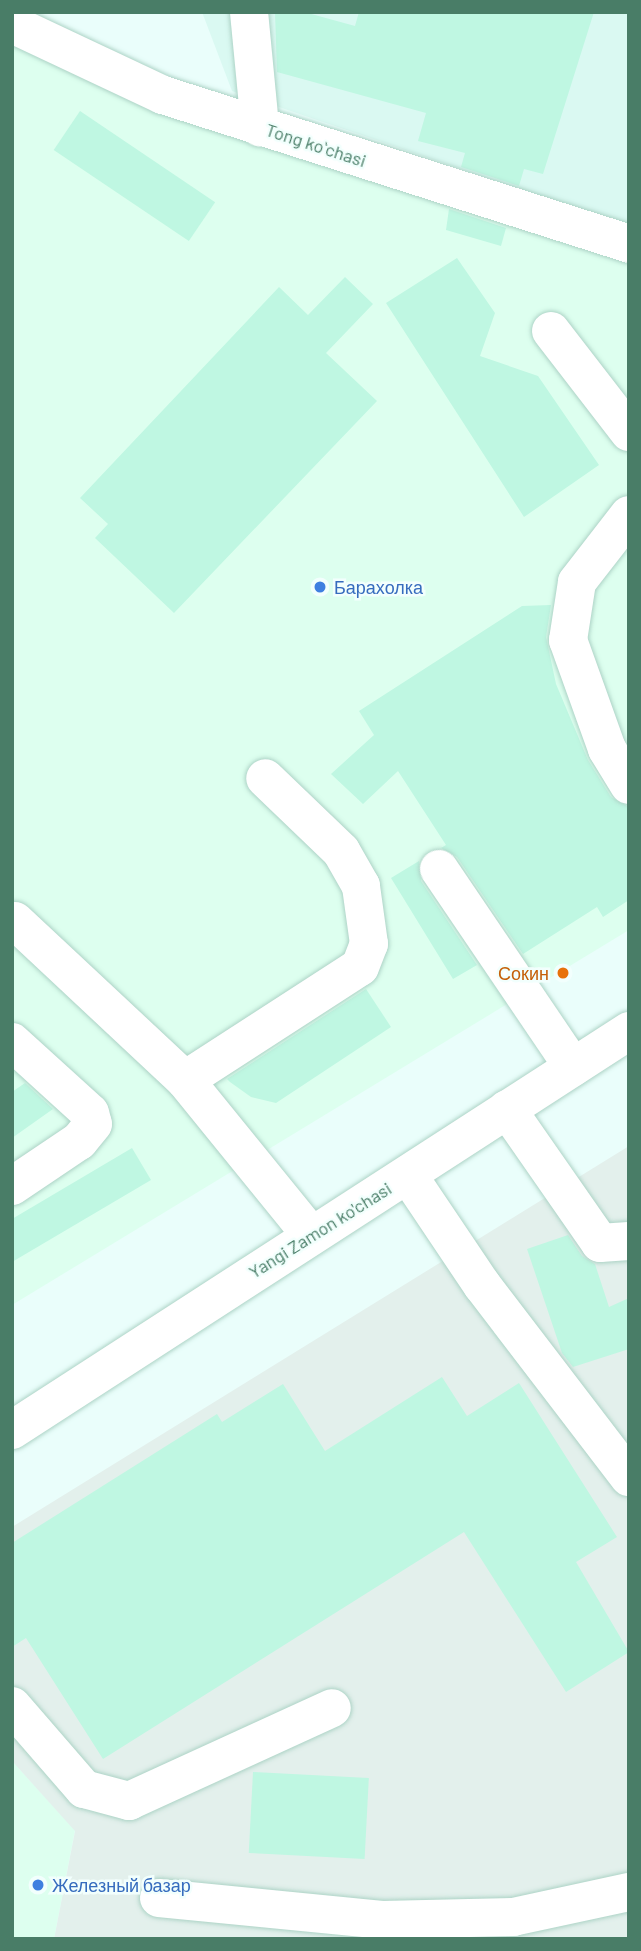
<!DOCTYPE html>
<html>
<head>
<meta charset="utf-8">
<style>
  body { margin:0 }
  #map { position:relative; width:641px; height:1951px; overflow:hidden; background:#eafefb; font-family:Barlow,sans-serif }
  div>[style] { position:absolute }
  .residential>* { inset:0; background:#daf9f2 }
  .commercial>* { inset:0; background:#ddffef }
  .industrial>* { inset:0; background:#e3f0ec }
  .building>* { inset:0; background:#bff7e2; transform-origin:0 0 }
  .roads { filter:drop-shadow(0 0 2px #add3c6) drop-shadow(0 0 2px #add3c6) }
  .minor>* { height:38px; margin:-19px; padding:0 19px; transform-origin:19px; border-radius:19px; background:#fff }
  .dots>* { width:19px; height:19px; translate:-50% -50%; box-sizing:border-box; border:4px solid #f2fffd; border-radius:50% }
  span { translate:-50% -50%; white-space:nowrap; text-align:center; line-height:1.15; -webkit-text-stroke:5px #f2fffd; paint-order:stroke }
  .street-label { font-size:18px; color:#497d67 }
  .shop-label { font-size:18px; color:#366cbe }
  .left { translate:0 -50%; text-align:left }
  .food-label { font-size:18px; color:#c56008 }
  .right { translate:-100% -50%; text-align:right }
  .frame { position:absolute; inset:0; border:14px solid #497d67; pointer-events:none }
</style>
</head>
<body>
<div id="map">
  <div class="residential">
    <i style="clip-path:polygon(202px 12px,629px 12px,629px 226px,232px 91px)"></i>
  </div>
  <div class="commercial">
    <i style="clip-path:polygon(12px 21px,629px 245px,629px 930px,12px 1305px)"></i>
    <i style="clip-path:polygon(12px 1761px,75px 1830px,54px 1939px,12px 1939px)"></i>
  </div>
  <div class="industrial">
    <i style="clip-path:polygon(629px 1146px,629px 1939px,54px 1939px,75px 1831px,12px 1761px,12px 1527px)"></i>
  </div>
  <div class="building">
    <i style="clip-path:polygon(275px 12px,304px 12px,355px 26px,359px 12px,594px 12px,543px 174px,524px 169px,519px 186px,461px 167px,465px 153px,418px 141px,426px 113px,277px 72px)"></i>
    <i style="left:80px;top:111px;width:163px;height:47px;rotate:34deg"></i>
    <i style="clip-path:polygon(449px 209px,506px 228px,501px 246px,446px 230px)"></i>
    <i style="clip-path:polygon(457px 258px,495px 313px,480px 356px,538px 376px,599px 465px,524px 517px,386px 303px)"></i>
    <i style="clip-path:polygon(345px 277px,373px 304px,326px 353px,377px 401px,174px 613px,95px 538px,108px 524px,80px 498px,279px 287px,308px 315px)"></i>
    <i style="clip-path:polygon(551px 605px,546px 637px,556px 684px,588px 760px,611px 797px,629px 807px,629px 900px,603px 917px,597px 907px,523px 954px,457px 857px,441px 848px,446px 845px,398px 771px,363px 804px,331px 774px,374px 735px,359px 711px,522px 606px)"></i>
    <i style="clip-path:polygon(419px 861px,421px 881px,477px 965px,453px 979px,391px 878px)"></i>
    <i style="clip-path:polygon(366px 989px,391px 1027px,276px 1103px,251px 1097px,230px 1082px,227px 1079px)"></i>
    <i style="clip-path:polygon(25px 1083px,53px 1109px,12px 1138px,12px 1092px)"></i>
    <i style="clip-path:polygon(132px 1148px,151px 1180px,12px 1262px,12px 1219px)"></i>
    <i style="clip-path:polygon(568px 1235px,582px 1256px,595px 1264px,609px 1307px,629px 1298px,629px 1349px,573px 1367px,562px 1353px,527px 1249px)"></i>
    <i style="clip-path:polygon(442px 1377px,467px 1416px,519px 1383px,617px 1537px,576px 1562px,629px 1652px,566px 1692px,464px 1532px,103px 1759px,26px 1638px,12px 1647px,12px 1543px,217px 1414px,222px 1422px,283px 1384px,325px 1451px)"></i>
    <i style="left:253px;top:1772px;width:116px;height:81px;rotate:3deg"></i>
  </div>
  <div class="roads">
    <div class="minor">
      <i style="left:249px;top:12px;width:116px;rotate:84.5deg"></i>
      <i style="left:12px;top:24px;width:167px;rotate:25.2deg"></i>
      <i style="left:163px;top:95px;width:489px;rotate:17.7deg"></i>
      <i style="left:551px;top:331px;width:128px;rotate:52.3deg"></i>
      <i style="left:629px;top:515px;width:85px;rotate:127.8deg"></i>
      <i style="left:577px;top:582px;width:59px;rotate:98.8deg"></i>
      <i style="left:568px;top:640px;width:116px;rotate:70.3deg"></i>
      <i style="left:607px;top:749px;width:42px;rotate:58.6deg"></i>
      <i style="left:439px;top:869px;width:239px;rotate:55.9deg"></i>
      <i style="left:15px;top:921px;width:233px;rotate:43.1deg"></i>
      <i style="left:185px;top:1080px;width:200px;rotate:50.9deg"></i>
      <i style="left:12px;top:1042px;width:105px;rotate:42.3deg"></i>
      <i style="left:90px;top:1113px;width:11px;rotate:75deg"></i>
      <i style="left:93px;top:1124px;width:22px;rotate:129deg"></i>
      <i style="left:79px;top:1141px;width:81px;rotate:146.1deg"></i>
      <i style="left:185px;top:1080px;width:208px;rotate:-32.9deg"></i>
      <i style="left:360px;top:967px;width:25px;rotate:-69deg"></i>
      <i style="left:369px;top:944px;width:59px;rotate:-97.9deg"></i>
      <i style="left:361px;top:886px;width:40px;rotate:-119.7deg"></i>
      <i style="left:341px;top:851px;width:105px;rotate:-136.2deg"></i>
      <i style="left:507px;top:1109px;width:163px;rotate:55.2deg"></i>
      <i style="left:600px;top:1243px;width:29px;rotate:-4deg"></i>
      <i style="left:408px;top:1175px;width:133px;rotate:56.1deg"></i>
      <i style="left:482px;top:1285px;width:242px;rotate:52.6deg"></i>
      <i style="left:12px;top:1430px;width:735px;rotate:-32.89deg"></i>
      <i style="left:12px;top:1706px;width:110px;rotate:49.1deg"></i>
      <i style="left:84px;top:1789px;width:47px;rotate:14.9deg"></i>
      <i style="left:129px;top:1801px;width:223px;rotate:-24.6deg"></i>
      <i style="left:159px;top:1898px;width:224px;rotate:5.6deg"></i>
      <i style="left:382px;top:1920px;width:131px;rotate:-1.3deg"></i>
      <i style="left:513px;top:1917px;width:119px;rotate:-12.2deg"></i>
    </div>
  </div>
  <div class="dots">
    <i style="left:320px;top:587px;background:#3f7fe0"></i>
    <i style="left:563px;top:973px;background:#e8710a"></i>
    <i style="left:38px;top:1885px;background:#3f7fe0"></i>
  </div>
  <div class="street-label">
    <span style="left:316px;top:145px;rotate:18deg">Tong koʻchasi</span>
    <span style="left:320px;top:1230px;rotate:-32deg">Yangi Zamon ko'chasi</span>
  </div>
  <div class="shop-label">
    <span class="left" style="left:334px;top:587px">Барахолка</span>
    <span class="left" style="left:52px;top:1885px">Железный базар</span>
  </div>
  <div class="food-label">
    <span class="right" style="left:549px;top:973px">Сокин</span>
  </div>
  <div class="frame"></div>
</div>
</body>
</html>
